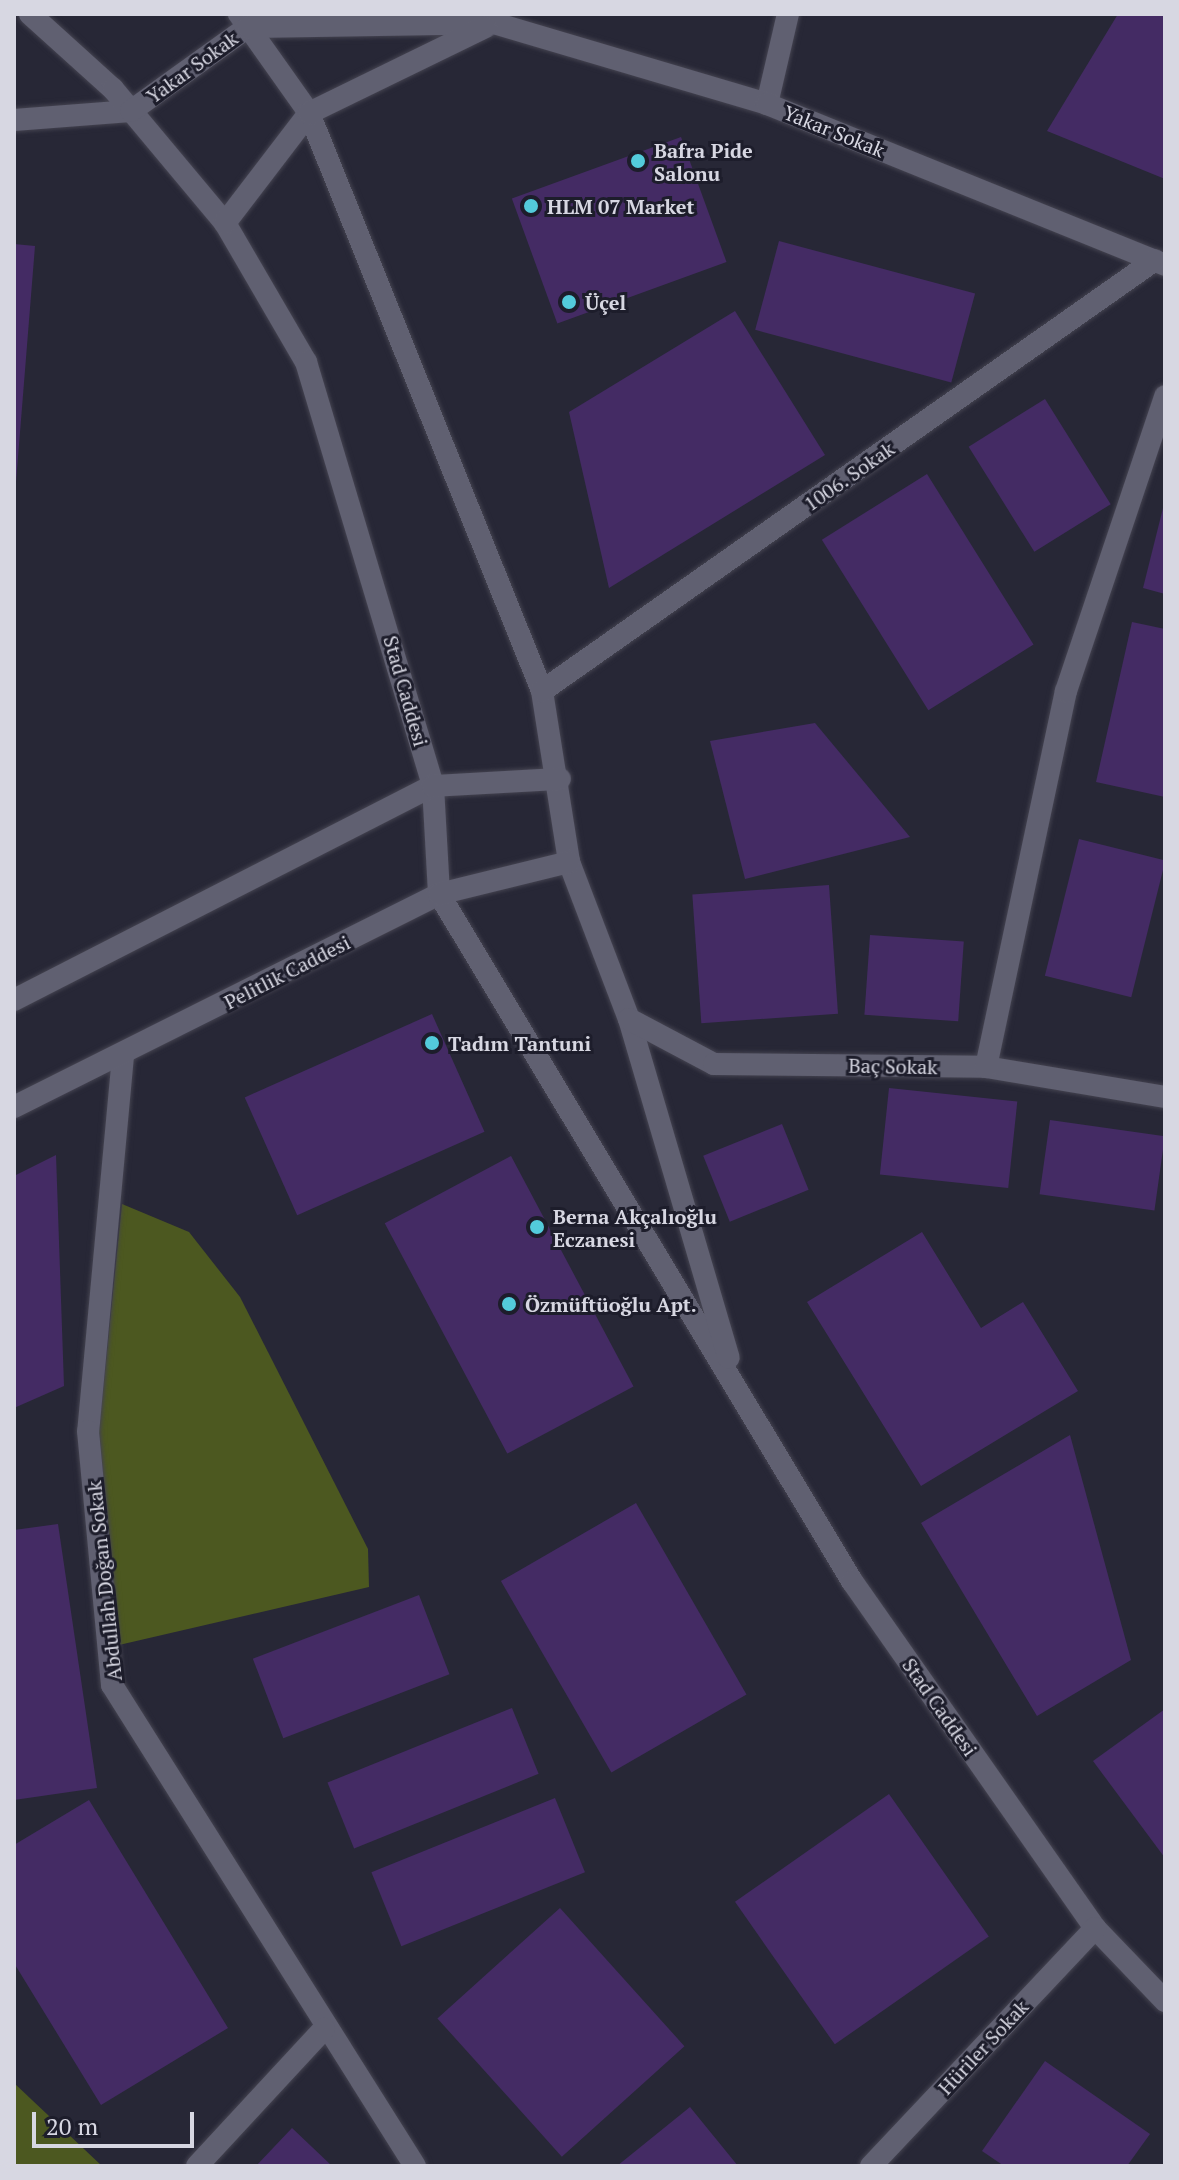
<!DOCTYPE html>
<html>
<head>
<meta charset="utf-8">
<style>
  body { margin:0 }
  #map { position:relative; width:1179px; height:2180px; overflow:hidden; background:#272736; font-family:"PT Serif",serif }
  div>[style] { position:absolute }
  .green>* { inset:0; background:#4c5820 }
  .building>* { inset:0; background:#442b64; transform-origin:0 0 }
  .roads { filter:drop-shadow(0 0 2px #444350) drop-shadow(0 0 2px #444350) }
  .service>* { height:22px; margin:-11px; padding:0 11px; transform-origin:11px; border-radius:11px; background:#606071 }
  .minor>* { height:22px; margin:-11px; padding:0 11px; transform-origin:11px; border-radius:11px; background:#606071 }
  .dots>* { width:22px; height:22px; translate:-50% -50%; box-sizing:border-box; border:4px solid #1d1d2b; border-radius:50% }
  span { translate:-50% -50%; white-space:nowrap; text-align:center; line-height:1.15; -webkit-text-stroke:6px #1d1d2b; paint-order:stroke }
  .street-label { font-size:20px; color:#d7d7e2 }
  .poi-label { font-size:20px; color:#d7d7e2; font-weight:700 }
  .left { translate:0 -50%; text-align:left }
  .frame { position:absolute; inset:0; border:16px solid #d7d7e2; pointer-events:none }
  .scale { position:absolute; left:32px; top:2112px; width:162px; height:36px; box-sizing:border-box; border:4px solid #d7d7e2; border-top:0; padding-left:10px; font-size:24px; line-height:28px; white-space:nowrap; color:#d7d7e2; -webkit-text-stroke:6px #1d1d2b; paint-order:stroke }
</style>
</head>
<body>
<div id="map">
  <div class="green">
    <i style="clip-path:polygon(122px 1204px,189px 1232px,240px 1297px,368px 1549px,369px 1587px,119px 1645px,99px 1430px)"></i>
    <i style="clip-path:polygon(14px 2083px,102px 2166px,14px 2166px)"></i>
  </div>
  <div class="building">
    <i style="clip-path:polygon(1118px 14px,1165px 14px,1165px 179px,1047px 131px)"></i>
    <i style="left:681px;top:137px;width:133px;height:180px;rotate:70deg"></i>
    <i style="left:779px;top:241px;width:203px;height:92px;rotate:15deg"></i>
    <i style="clip-path:polygon(14px 244px,35px 246px,16px 482px,14px 481px)"></i>
    <i style="clip-path:polygon(735px 311px,825px 455px,609px 588px,569px 412px)"></i>
    <i style="left:1045px;top:399px;width:124px;height:90px;rotate:58deg"></i>
    <i style="left:927px;top:474px;width:201px;height:124px;rotate:58deg"></i>
    <i style="clip-path:polygon(1164px 504px,1165px 504px,1165px 594px,1143px 588px)"></i>
    <i style="clip-path:polygon(1132px 622px,1165px 629px,1165px 797px,1096px 782px)"></i>
    <i style="clip-path:polygon(815px 723px,910px 837px,745px 879px,710px 741px)"></i>
    <i style="left:1079px;top:839px;width:89px;height:141px;rotate:14deg"></i>
    <i style="left:829px;top:885px;width:129px;height:137px;rotate:86deg"></i>
    <i style="left:870px;top:935px;width:94px;height:80px;rotate:4deg"></i>
    <i style="left:432px;top:1014px;width:129px;height:205px;rotate:66deg"></i>
    <i style="left:889px;top:1088px;width:129px;height:87px;rotate:6deg"></i>
    <i style="left:1050px;top:1120px;width:116px;height:75px;rotate:8deg"></i>
    <i style="left:782px;top:1124px;width:71px;height:85px;rotate:68deg"></i>
    <i style="clip-path:polygon(56px 1155px,64px 1386px,14px 1408px,14px 1176px)"></i>
    <i style="left:511px;top:1156px;width:261px;height:143px;rotate:62deg"></i>
    <i style="clip-path:polygon(922px 1232px,981px 1328px,1023px 1302px,1078px 1391px,921px 1486px,807px 1302px)"></i>
    <i style="clip-path:polygon(1070px 1435px,1131px 1660px,1037px 1716px,921px 1523px)"></i>
    <i style="left:636px;top:1503px;width:221px;height:156px;rotate:60deg"></i>
    <i style="clip-path:polygon(58px 1524px,97px 1788px,14px 1800px,14px 1530px)"></i>
    <i style="left:419px;top:1595px;width:85px;height:178px;rotate:69deg"></i>
    <i style="left:512px;top:1708px;width:71px;height:199px;rotate:68deg"></i>
    <i style="clip-path:polygon(1165px 1709px,1165px 1858px,1093px 1761px)"></i>
    <i style="left:889px;top:1794px;width:174px;height:188px;rotate:55deg"></i>
    <i style="left:555px;top:1798px;width:80px;height:198px;rotate:68deg"></i>
    <i style="clip-path:polygon(89px 1800px,228px 2028px,101px 2105px,14px 1963px,14px 1845px)"></i>
    <i style="left:560px;top:1908px;width:186px;height:165px;rotate:48deg"></i>
    <i style="clip-path:polygon(1045px 2061px,1150px 2134px,1127px 2166px,1004px 2166px,982px 2151px)"></i>
    <i style="clip-path:polygon(690px 2107px,738px 2166px,617px 2166px)"></i>
    <i style="clip-path:polygon(292px 2128px,332px 2166px,256px 2166px)"></i>
  </div>
  <div class="roads">
    <div class="service">
      <i style="left:14px;top:120px;width:117px;rotate:-4.4deg"></i>
    </div>
    <div class="minor">
      <i style="left:30px;top:14px;width:112px;rotate:42.1deg"></i>
      <i style="left:113px;top:89px;width:175px;rotate:50.1deg"></i>
      <i style="left:225px;top:223px;width:161px;rotate:59.8deg"></i>
      <i style="left:306px;top:362px;width:443px;rotate:73.3deg"></i>
      <i style="left:433px;top:786px;width:108px;rotate:86.8deg"></i>
      <i style="left:439px;top:894px;width:802px;rotate:58.99deg"></i>
      <i style="left:852px;top:1581px;width:424px;rotate:55deg"></i>
      <i style="left:1095px;top:1928px;width:101px;rotate:46.2deg"></i>
      <i style="left:239px;top:14px;width:121px;rotate:54.7deg"></i>
      <i style="left:309px;top:113px;width:623px;rotate:68.04deg"></i>
      <i style="left:542px;top:691px;width:173px;rotate:81deg"></i>
      <i style="left:569px;top:862px;width:168px;rotate:69.1deg"></i>
      <i style="left:629px;top:1019px;width:353px;rotate:73.6deg"></i>
      <i style="left:767px;top:104px;width:92px;rotate:-76.9deg"></i>
      <i style="left:131px;top:111px;width:144px;rotate:-35.7deg"></i>
      <i style="left:248px;top:27px;width:246px;rotate:-0.9deg"></i>
      <i style="left:494px;top:23px;width:285px;rotate:16.5deg"></i>
      <i style="left:767px;top:104px;width:429px;rotate:22deg"></i>
      <i style="left:225px;top:223px;width:138px;rotate:-52.6deg"></i>
      <i style="left:309px;top:113px;width:196px;rotate:-26deg"></i>
      <i style="left:542px;top:691px;width:749px;rotate:-35.11deg"></i>
      <i style="left:14px;top:1000px;width:470px;rotate:-27.1deg"></i>
      <i style="left:433px;top:786px;width:127px;rotate:-3.2deg"></i>
      <i style="left:629px;top:1019px;width:96px;rotate:27.9deg"></i>
      <i style="left:714px;top:1064px;width:272px;rotate:0.6deg"></i>
      <i style="left:986px;top:1067px;width:181px;rotate:9.5deg"></i>
      <i style="left:123px;top:1056px;width:377px;rotate:95.3deg"></i>
      <i style="left:88px;top:1431px;width:255px;rotate:84.6deg"></i>
      <i style="left:112px;top:1685px;width:568px;rotate:57.79deg"></i>
      <i style="left:986px;top:1067px;width:384px;rotate:-78deg"></i>
      <i style="left:1066px;top:691px;width:311px;rotate:-71.4deg"></i>
      <i style="left:14px;top:1107px;width:475px;rotate:-26.6deg"></i>
      <i style="left:439px;top:894px;width:134px;rotate:-13.8deg"></i>
      <i style="left:197px;top:2166px;width:187px;rotate:-47.2deg"></i>
      <i style="left:871px;top:2166px;width:327px;rotate:-46.7deg"></i>
    </div>
  </div>
  <div class="dots">
    <i style="left:638px;top:161px;background:#53cbdb"></i>
    <i style="left:531px;top:206px;background:#53cbdb"></i>
    <i style="left:569px;top:302px;background:#53cbdb"></i>
    <i style="left:432px;top:1043px;background:#53cbdb"></i>
    <i style="left:537px;top:1227px;background:#53cbdb"></i>
    <i style="left:509px;top:1304px;background:#53cbdb"></i>
  </div>
  <div class="street-label">
    <span style="left:192px;top:67px;rotate:-36deg">Yakar Sokak</span>
    <span style="left:834px;top:131px;rotate:22deg">Yakar Sokak</span>
    <span style="left:849px;top:476px;rotate:-35deg">1006. Sokak</span>
    <span style="left:406px;top:691px;rotate:74deg">Stad Caddesi</span>
    <span style="left:287px;top:972px;rotate:-27deg">Pelitlik Caddesi</span>
    <span style="left:893px;top:1066px;rotate:1deg">Baç Sokak</span>
    <span style="left:104px;top:1581px;rotate:-96deg">Abdullah Doğan Sokak</span>
    <span style="left:940px;top:1707px;rotate:55deg">Stad Caddesi</span>
    <span style="left:983px;top:2047px;rotate:-47deg">Hüriler Sokak</span>
  </div>
  <div class="poi-label">
    <span class="left" style="left:654px;top:162px">Bafra Pide<br>Salonu</span>
    <span class="left" style="left:547px;top:206px">HLM 07 Market</span>
    <span class="left" style="left:585px;top:302px">Üçel</span>
    <span class="left" style="left:448px;top:1043px">Tadım Tantuni</span>
    <span class="left" style="left:553px;top:1228px">Berna Akçalıoğlu<br>Eczanesi</span>
    <span class="left" style="left:525px;top:1304px">Özmüftüoğlu Apt.</span>
  </div>
  <div class="frame"></div>
  <div class="scale">20 m</div>
</div>
</body>
</html>
